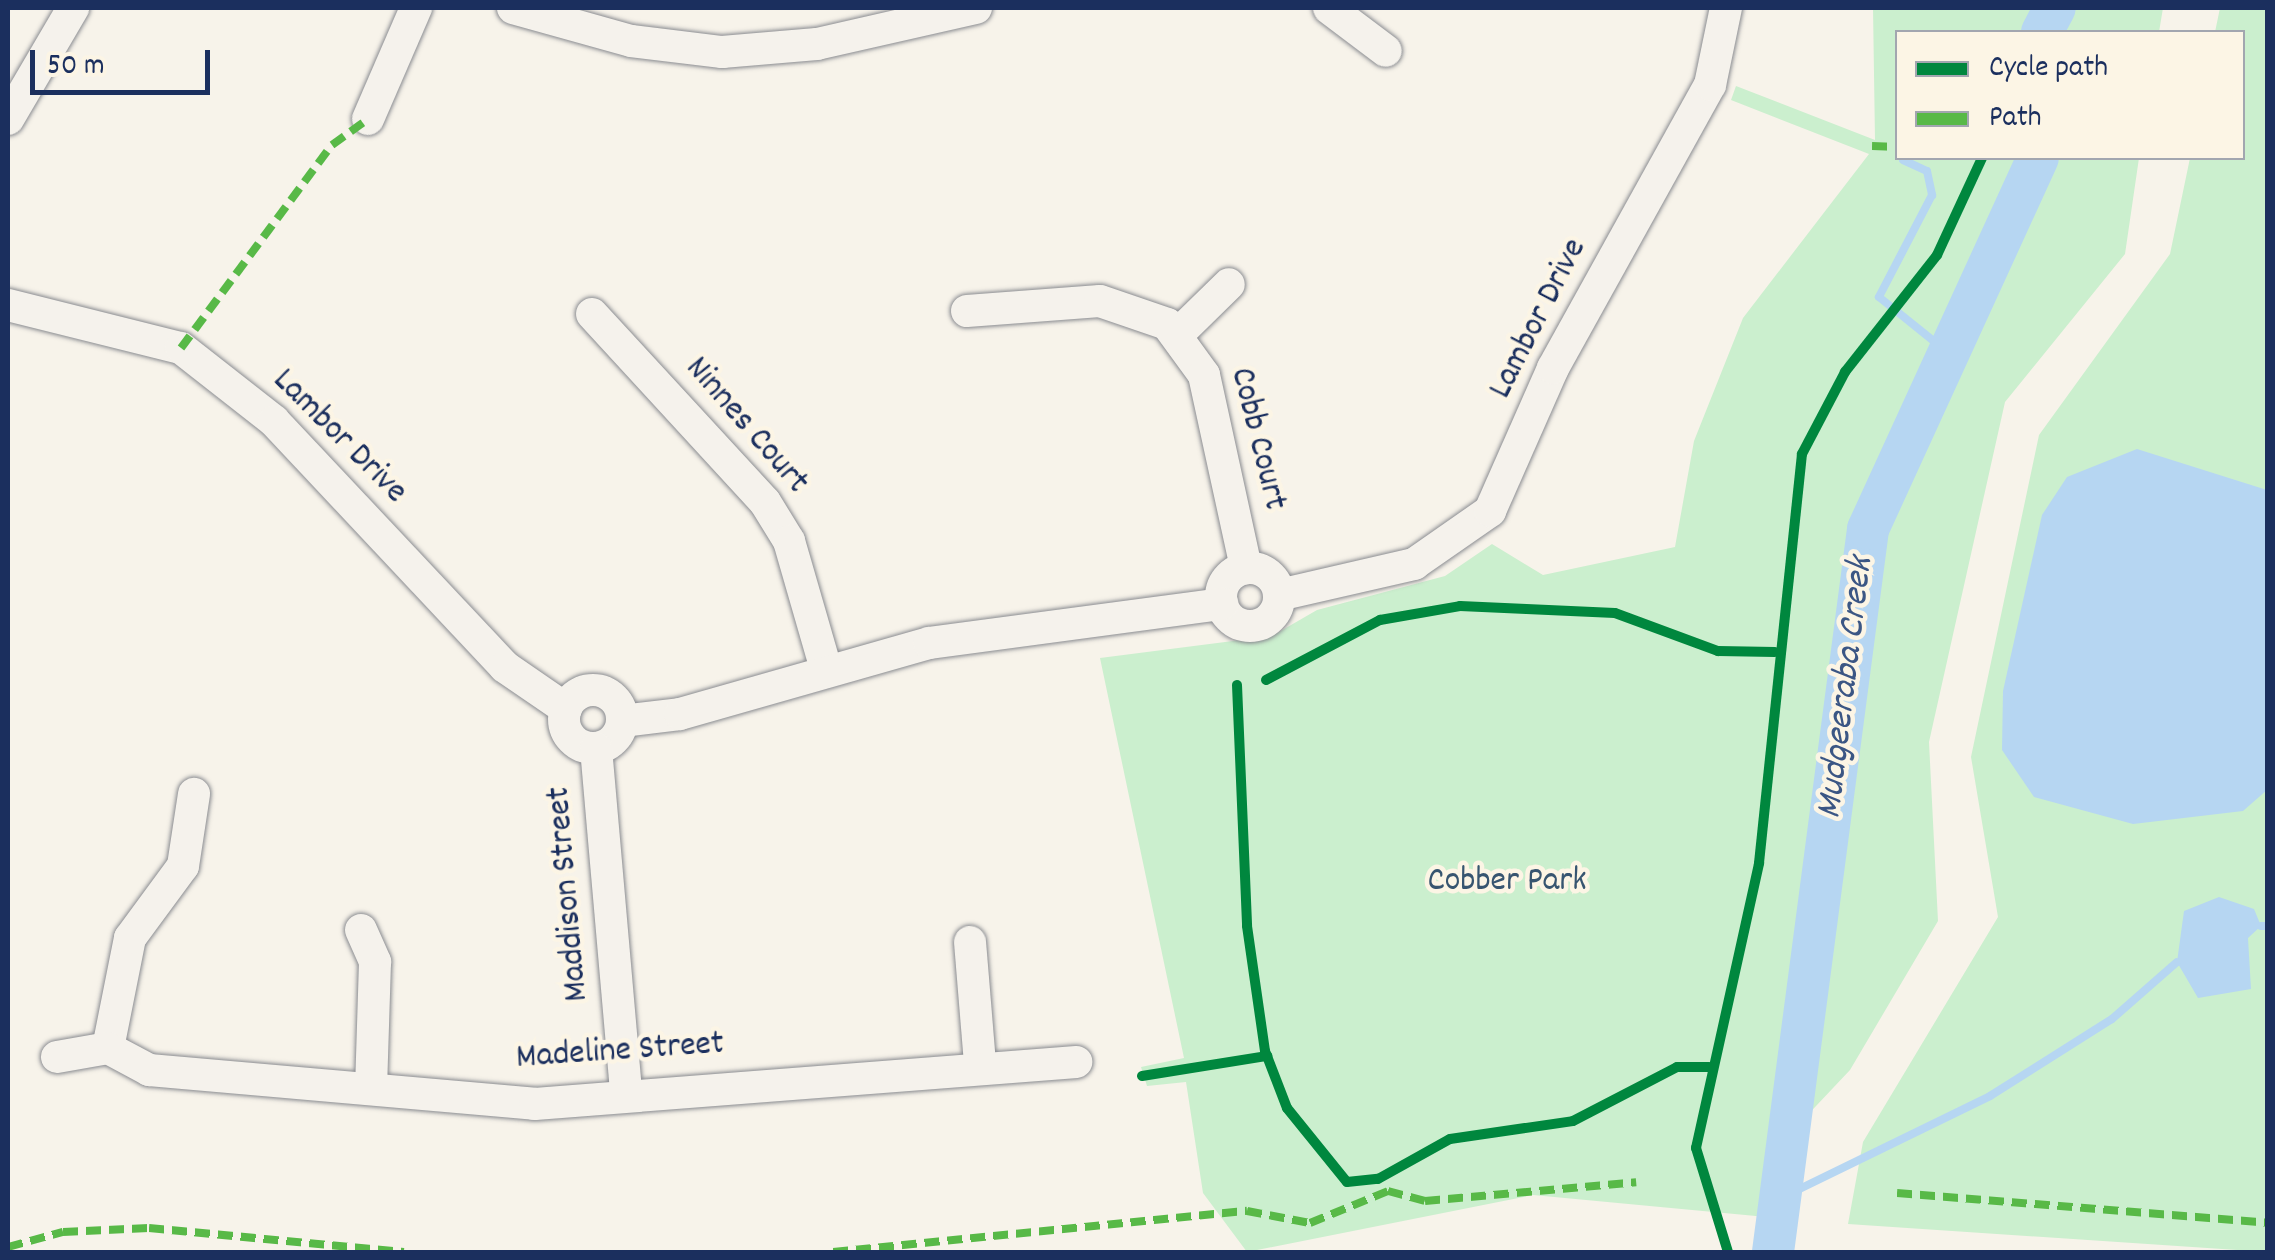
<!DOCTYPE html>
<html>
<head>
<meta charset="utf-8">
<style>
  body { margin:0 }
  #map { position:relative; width:2275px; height:1260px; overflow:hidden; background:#f7f3ea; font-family:Dekko,sans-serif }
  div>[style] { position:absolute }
  .green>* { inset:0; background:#cbefce }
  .water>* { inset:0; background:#b6d6f2 }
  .stream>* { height:8px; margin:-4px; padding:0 4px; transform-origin:4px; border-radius:4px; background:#b6d6f2 }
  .river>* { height:42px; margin:-21px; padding:0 21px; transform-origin:21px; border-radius:21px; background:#b6d6f2 }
  .roads { filter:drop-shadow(0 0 2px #8a8c91) drop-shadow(0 0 2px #8a8c91) }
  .minor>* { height:32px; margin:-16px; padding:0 16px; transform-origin:16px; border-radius:16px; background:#f5f2ec }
  .minor>.ring { margin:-16px; padding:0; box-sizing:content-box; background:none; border:32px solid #f5f2ec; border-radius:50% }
  .quiet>* { height:8px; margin-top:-4px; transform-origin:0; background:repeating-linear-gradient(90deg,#58b947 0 15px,transparent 0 23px) }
  .cycleway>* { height:10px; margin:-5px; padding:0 5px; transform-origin:5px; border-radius:5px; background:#00873e }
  span { translate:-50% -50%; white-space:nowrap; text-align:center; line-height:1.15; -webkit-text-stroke:9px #fcf5e5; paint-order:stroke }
  .street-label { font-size:35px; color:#1b2f5e }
  .park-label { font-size:35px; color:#375570 }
  .water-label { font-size:38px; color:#3b5684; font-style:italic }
  .frame { position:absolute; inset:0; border:10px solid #1b2f5e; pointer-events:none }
  .legend { position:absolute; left:1895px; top:30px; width:350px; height:130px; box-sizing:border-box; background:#fcf5e5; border:2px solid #a2a6af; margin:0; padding:12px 18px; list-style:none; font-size:30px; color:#1b2f5e }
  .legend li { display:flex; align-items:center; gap:20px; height:50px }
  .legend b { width:50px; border:2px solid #a2a6af }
  .scale { position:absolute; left:30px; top:50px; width:180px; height:45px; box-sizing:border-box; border:5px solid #1b2f5e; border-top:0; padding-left:12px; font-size:30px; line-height:35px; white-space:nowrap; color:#1b2f5e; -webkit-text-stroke:8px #fcf5e5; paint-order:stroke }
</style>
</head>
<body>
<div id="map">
  <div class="green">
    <i style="clip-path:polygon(1873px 8px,2163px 8px,2159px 32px,1898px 32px,1898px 158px,2139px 158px,2125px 254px,2005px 402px,1929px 742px,1938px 921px,1850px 1070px,1783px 1141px,1777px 1218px,1533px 1195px,1247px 1252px,1203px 1193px,1186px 1082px,1147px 1086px,1141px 1067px,1184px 1058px,1100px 658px,1272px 636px,1317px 610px,1445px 576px,1492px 544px,1543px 575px,1675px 547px,1694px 441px,1743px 318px,1869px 154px,1731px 100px,1736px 86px,1875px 140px)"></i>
    <i style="clip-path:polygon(2220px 8px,2267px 8px,2267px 1252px,1848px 1224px,1863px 1142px,1998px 917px,1971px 757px,2039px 435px,2170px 254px,2190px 158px,2242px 158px,2242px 32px,2215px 32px)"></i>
  </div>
  <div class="water">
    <i style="clip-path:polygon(2137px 449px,2267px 490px,2267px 790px,2243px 811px,2133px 824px,2034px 797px,2002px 750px,2003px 691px,2042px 515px,2067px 477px)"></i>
    <i style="clip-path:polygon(2219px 897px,2254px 909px,2261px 926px,2248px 938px,2251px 989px,2198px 998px,2177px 962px,2184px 911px)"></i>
  </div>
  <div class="stream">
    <i style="left:1903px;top:160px;width:26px;rotate:25deg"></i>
    <i style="left:1927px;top:171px;width:25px;rotate:78deg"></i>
    <i style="left:1932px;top:195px;width:115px;rotate:117.5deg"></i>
    <i style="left:1879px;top:297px;width:91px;rotate:38.8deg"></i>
    <i style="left:2261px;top:926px;width:7px"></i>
    <i style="left:1777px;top:1200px;width:237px;rotate:-26deg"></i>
    <i style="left:1990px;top:1096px;width:144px;rotate:-32.3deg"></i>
    <i style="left:2112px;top:1019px;width:86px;rotate:-41.2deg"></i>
  </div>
  <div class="river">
    <i style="left:2042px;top:32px;width:27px;rotate:-62deg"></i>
    <i style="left:1773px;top:1252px;width:729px;rotate:-82.51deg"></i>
    <i style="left:1868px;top:529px;width:408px;rotate:-65.4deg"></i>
  </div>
  <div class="roads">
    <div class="minor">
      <i style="left:513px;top:8px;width:123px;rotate:15.6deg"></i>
      <i style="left:631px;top:41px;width:92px;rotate:6.9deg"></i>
      <i style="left:722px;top:52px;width:95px;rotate:-4.8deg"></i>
      <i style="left:817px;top:44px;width:163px;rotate:-12.8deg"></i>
      <i style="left:1329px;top:8px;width:71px;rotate:37deg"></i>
      <i style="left:8px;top:119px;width:129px;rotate:-59.6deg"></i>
      <i style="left:368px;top:119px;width:121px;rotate:-66.6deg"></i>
      <i style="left:8px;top:305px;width:178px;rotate:14deg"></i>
      <i style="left:181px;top:348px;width:118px;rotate:38.1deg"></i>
      <i style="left:274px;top:421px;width:337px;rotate:46.8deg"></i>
      <i style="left:505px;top:667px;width:74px;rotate:34.5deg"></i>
      <i style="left:967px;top:311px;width:133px;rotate:-4.3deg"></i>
      <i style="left:1100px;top:301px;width:71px;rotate:18.9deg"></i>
      <i style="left:1167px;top:324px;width:63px;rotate:54deg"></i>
      <i style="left:1204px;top:375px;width:198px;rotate:77.7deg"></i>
      <i style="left:592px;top:314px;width:255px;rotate:47.4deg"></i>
      <i style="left:765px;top:502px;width:46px;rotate:58.4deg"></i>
      <i style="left:789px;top:541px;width:130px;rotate:73.9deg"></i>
      <i style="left:1178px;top:334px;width:71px;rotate:-44.4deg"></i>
      <i class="ring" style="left:1221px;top:568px;width:26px;height:26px"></i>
      <i style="left:1279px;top:595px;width:139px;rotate:-12.9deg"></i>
      <i style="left:1414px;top:564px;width:93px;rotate:-34.9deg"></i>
      <i style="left:1490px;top:511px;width:156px;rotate:-66.2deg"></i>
      <i style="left:1553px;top:368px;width:324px;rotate:-61deg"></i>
      <i style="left:1710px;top:85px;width:79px;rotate:-78.3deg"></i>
      <i class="ring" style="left:564px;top:690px;width:26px;height:26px"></i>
      <i style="left:622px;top:721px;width:58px;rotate:-6.9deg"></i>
      <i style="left:680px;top:714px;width:259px;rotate:-15.9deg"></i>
      <i style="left:929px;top:643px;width:296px;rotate:-7.6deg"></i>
      <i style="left:596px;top:748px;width:346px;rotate:85deg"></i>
      <i style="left:361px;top:930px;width:35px;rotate:66deg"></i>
      <i style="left:375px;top:962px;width:125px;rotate:91.8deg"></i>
      <i style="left:970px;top:942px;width:121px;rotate:85.3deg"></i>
      <i style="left:108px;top:1048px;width:112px;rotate:-78.7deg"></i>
      <i style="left:130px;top:938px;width:89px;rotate:-53.6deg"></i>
      <i style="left:183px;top:866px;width:73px;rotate:-81.3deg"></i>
      <i style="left:57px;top:1057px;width:52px;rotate:-10deg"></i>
      <i style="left:108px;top:1048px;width:47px;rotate:28.2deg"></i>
      <i style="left:149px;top:1070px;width:387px;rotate:5deg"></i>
      <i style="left:535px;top:1104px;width:543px;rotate:-4.44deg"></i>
    </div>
  </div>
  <div class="quiet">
    <i style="left:1872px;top:146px;width:26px;rotate:2deg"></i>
    <i style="left:181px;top:348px;width:253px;rotate:-53.4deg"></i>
    <i style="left:332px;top:145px;width:44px;rotate:-35.8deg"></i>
    <i style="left:1897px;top:1193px;width:372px;rotate:4.6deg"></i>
    <i style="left:8px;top:1247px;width:57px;rotate:-15.3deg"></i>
    <i style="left:63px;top:1232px;width:86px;rotate:-2.7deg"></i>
    <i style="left:149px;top:1228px;width:256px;rotate:5.4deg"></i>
    <i style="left:833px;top:1252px;width:416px;rotate:-5.7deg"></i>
    <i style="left:1247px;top:1211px;width:64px;rotate:10.8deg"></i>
    <i style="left:1310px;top:1223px;width:84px;rotate:-22.3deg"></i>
    <i style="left:1388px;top:1191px;width:38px;rotate:15deg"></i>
    <i style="left:1425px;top:1201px;width:212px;rotate:-5.1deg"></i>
  </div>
  <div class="cycleway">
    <i style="left:1266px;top:680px;width:129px;rotate:-27.8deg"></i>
    <i style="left:1380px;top:620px;width:81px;rotate:-9.9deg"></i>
    <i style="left:1460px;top:606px;width:155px;rotate:2.6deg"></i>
    <i style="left:1615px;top:613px;width:110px;rotate:20.3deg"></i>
    <i style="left:1718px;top:651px;width:57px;rotate:1deg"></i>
    <i style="left:1237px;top:685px;width:241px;rotate:87.6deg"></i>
    <i style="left:1247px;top:926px;width:126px;rotate:81.8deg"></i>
    <i style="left:1265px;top:1051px;width:61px;rotate:68.9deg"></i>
    <i style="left:1287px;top:1108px;width:95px;rotate:51deg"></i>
    <i style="left:1347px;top:1182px;width:31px;rotate:-6deg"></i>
    <i style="left:1378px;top:1179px;width:82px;rotate:-29.1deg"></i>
    <i style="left:1450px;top:1139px;width:124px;rotate:-8.3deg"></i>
    <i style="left:1573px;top:1121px;width:117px;rotate:-27.4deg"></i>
    <i style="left:1677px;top:1067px;width:32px"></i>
    <i style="left:1142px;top:1076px;width:127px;rotate:-9.1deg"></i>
    <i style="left:1728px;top:1252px;width:109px;rotate:-107.1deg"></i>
    <i style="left:1696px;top:1148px;width:292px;rotate:-77.5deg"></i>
    <i style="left:1759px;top:863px;width:411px;rotate:-84deg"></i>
    <i style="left:1802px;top:454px;width:93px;rotate:-62.3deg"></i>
    <i style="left:1845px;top:372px;width:149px;rotate:-51.8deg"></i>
    <i style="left:1937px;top:255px;width:107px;rotate:-65.1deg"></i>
  </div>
  <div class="street-label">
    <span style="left:1539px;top:319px;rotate:-63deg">Lambor Drive</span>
    <span style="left:746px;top:426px;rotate:49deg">Ninnes Court</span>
    <span style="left:339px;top:437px;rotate:45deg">Lambor Drive</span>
    <span style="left:1257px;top:439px;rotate:76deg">Cobb Court</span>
    <span style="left:569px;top:894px;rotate:-95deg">Maddison Street</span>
    <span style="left:620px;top:1052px;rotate:-4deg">Madeline Street</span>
  </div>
  <div class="park-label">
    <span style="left:1507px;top:882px">Cobber Park</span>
  </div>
  <div class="water-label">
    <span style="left:1847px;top:688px;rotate:-83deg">Mudgeeraba Creek</span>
  </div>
  <div class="frame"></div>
  <ul class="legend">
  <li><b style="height:12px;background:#00873e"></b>Cycle path</li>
  <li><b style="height:12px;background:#58b947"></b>Path</li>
  </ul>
  <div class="scale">50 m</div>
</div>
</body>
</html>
